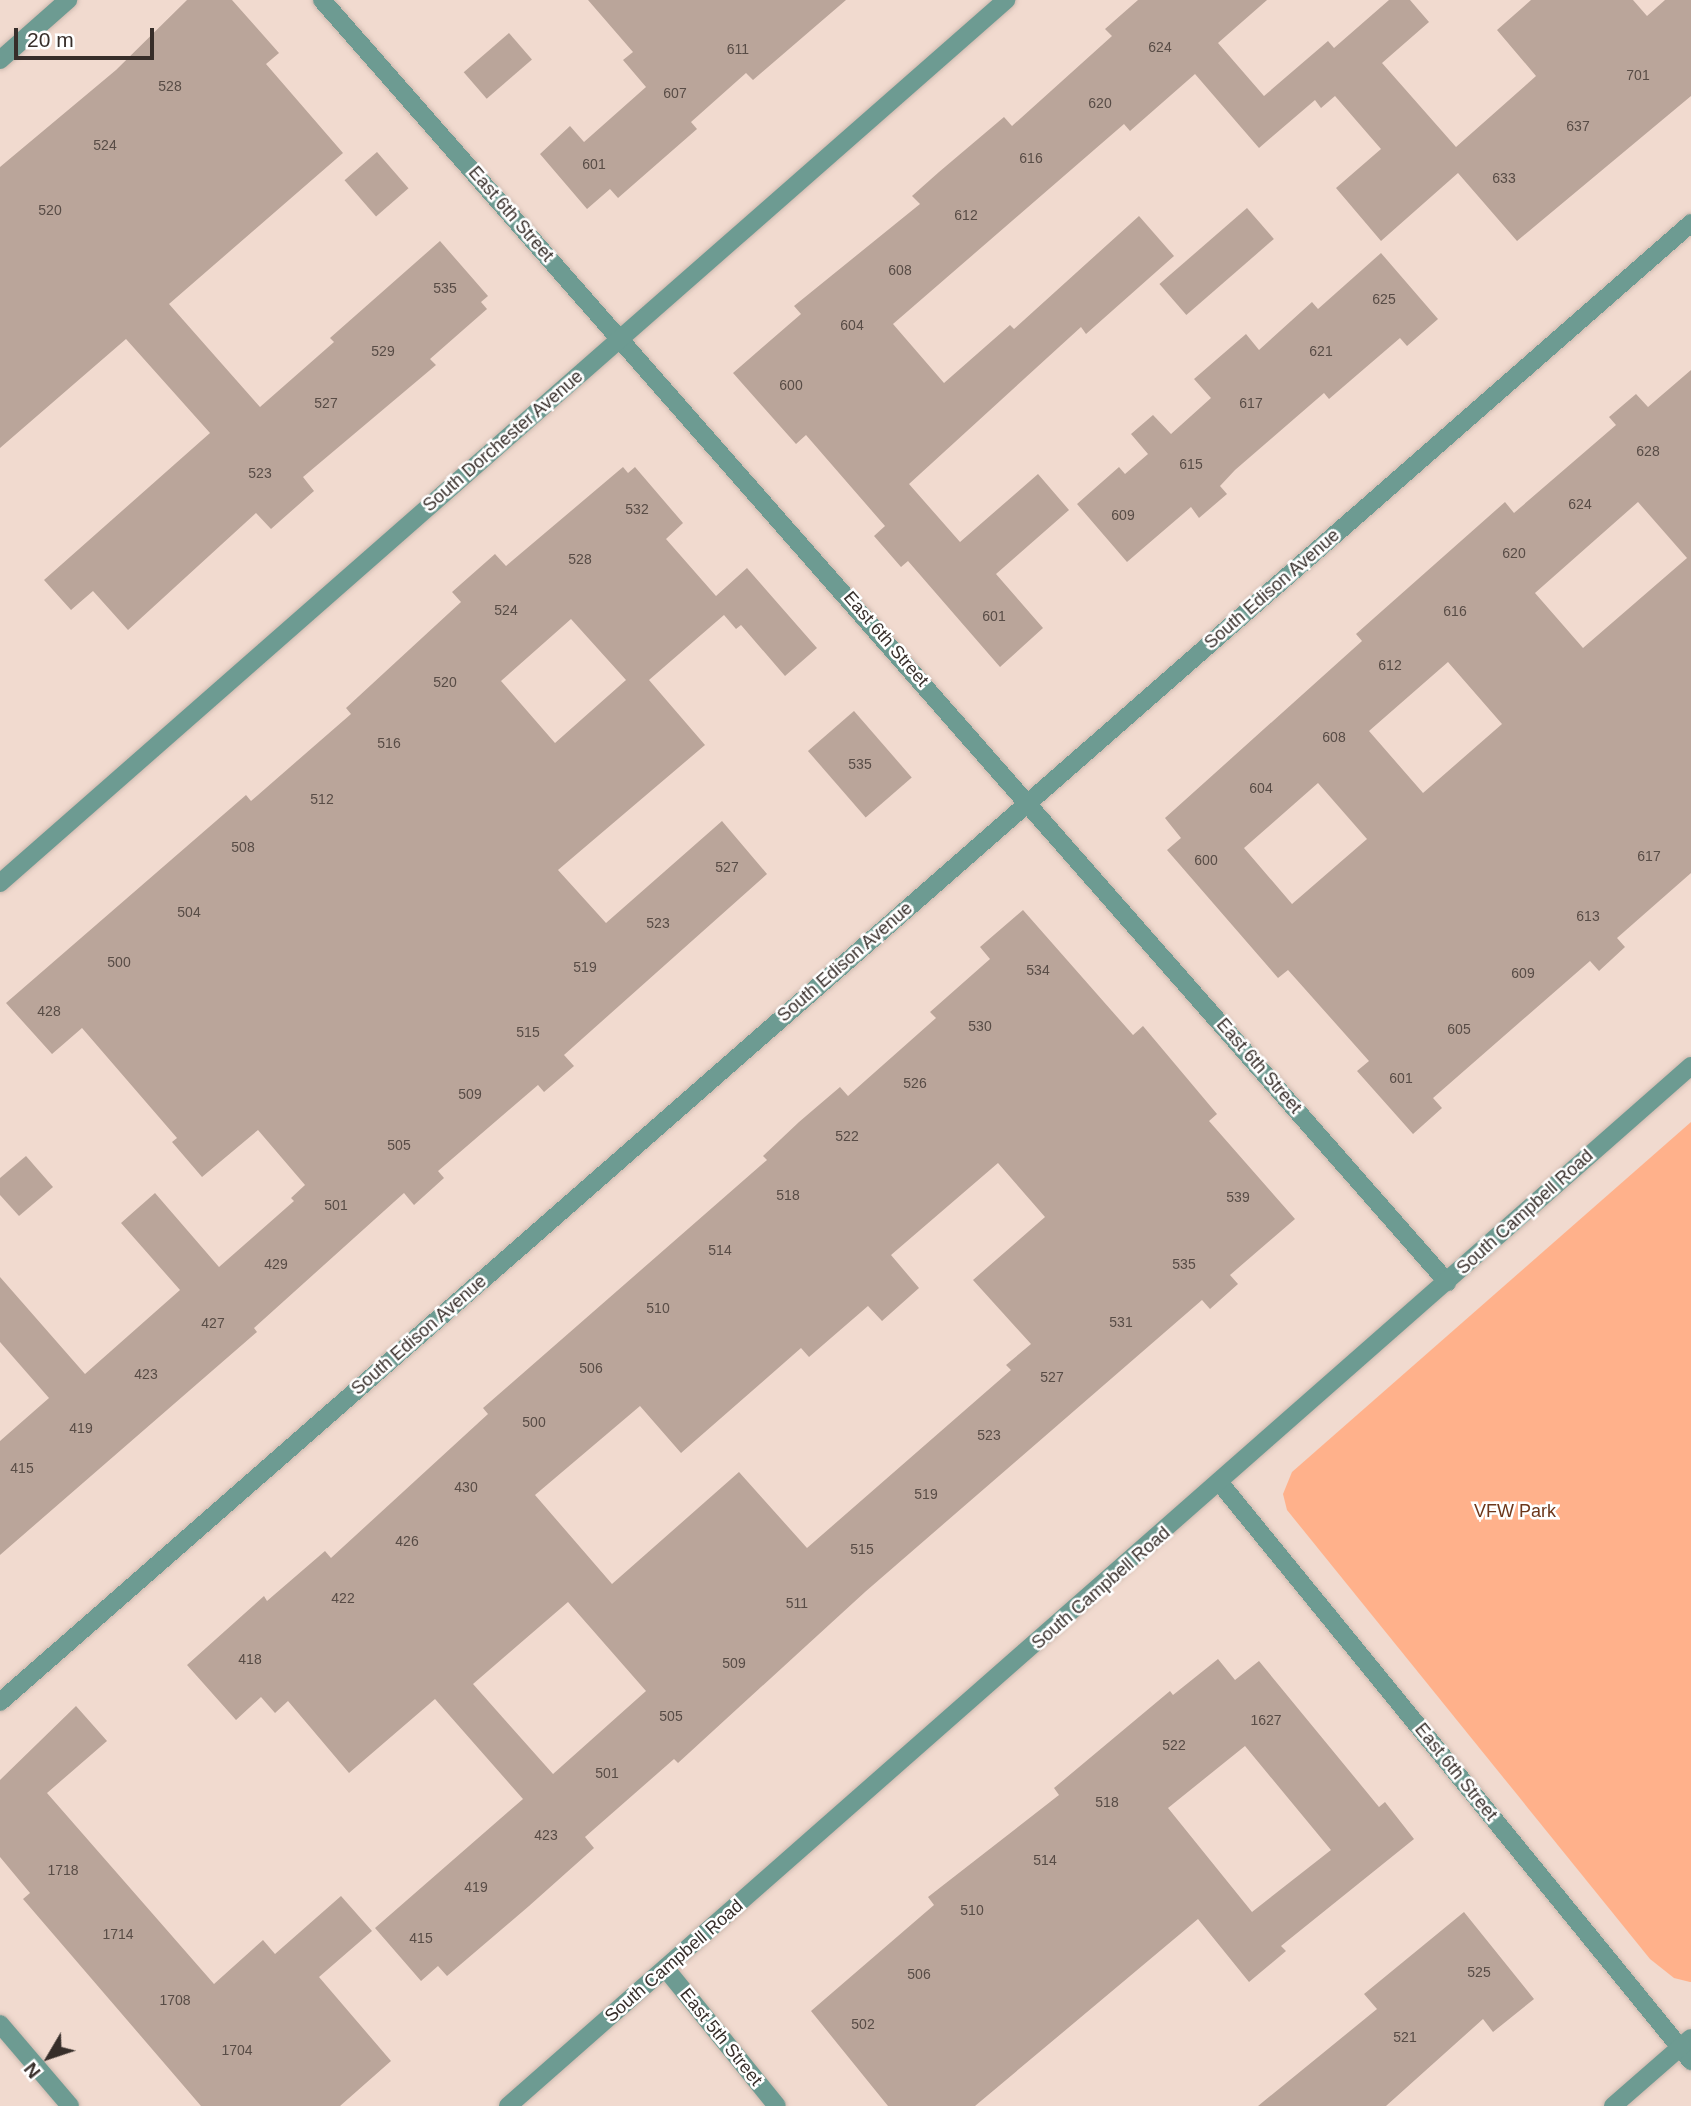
<!DOCTYPE html>
<html>
<head>
<meta charset="utf-8">
<style>
  body { margin:0 }
  #map { position:relative; width:1691px; height:2106px; overflow:hidden; background:#f1dacf; font-family:Helvetica,sans-serif }
  div>[style] { position:absolute }
  .green>* { inset:0; background:#ffb18b }
  .building>* { inset:0; background:#baa59a; transform-origin:0 0 }
  .roads { filter:drop-shadow(0 0 2px #ccb8ae) drop-shadow(0 0 2px #ccb8ae) }
  .minor>* { height:18px; margin:-9px; padding:0 9px; transform-origin:9px; border-radius:9px; background:#6d9b92 }
  .tertiary>* { height:18px; margin:-9px; padding:0 9px; transform-origin:9px; border-radius:9px; background:#6d9b92 }
  span { translate:-50% -50%; white-space:nowrap; text-align:center; line-height:1.15; -webkit-text-stroke:5px #fff; paint-order:stroke }
  .number-label { font-size:14px; color:#584c46 }
  .number-label span { -webkit-text-stroke-width:0 }
  .street-label { font-size:18px; color:#372e2a }
  .park-label { font-size:18px; color:#6d371b }
  .north { position:absolute; left:14px; top:2022px; width:70px; height:70px; -webkit-text-stroke:5px #fff; paint-order:stroke; rotate:231deg; font-size:19px; font-weight:700; line-height:28px; text-align:center; color:#372e2a }
  .north::after { content:''; display:block; margin:auto; width:24px; height:32px; background:#372e2a; clip-path:polygon(50% 0,100% 100%,50% 72%,0 100%) }
  .scale { position:absolute; left:14px; top:28px; width:140px; height:32px; box-sizing:border-box; border:4px solid #372e2a; border-top:0; padding-left:9px; font-size:21px; line-height:24px; white-space:nowrap; color:#372e2a; -webkit-text-stroke:5px #fff; paint-order:stroke }
</style>
</head>
<body>
<div id="map">
  <div class="green">
    <i style="clip-path:polygon(1691px 1122px,1691px 1982px,1690px 1982px,1674px 1978px,1650px 1959px,1287px 1510px,1283px 1494px,1292px 1472px)"></i>
  </div>
  <div class="building">
    <i style="clip-path:polygon(187px 0,232px 0,279px 53px,266px 64px,343px 153px,169px 304px,260px 407px,334px 342px,330px 338px,440px 241px,488px 296px,481px 302px,487px 309px,430px 359px,436px 365px,303px 477px,314px 491px,271px 529px,256px 513px,128px 630px,93px 591px,71px 610px,44px 580px,210px 433px,126px 339px,0 448px,0 167px,116px 70px)"></i>
    <i style="clip-path:polygon(588px 0,846px 0,753px 80px,746px 73px,691px 122px,697px 129px,618px 198px,610px 189px,587px 209px,540px 154px,570px 126px,584px 142px,646px 87px,623px 60px,633px 52px)"></i>
    <i style="clip-path:polygon(1138px 0,1267px 0,1218px 43px,1264px 96px,1328px 41px,1334px 48px,1389px 0,1410px 0,1429px 22px,1382px 63px,1456px 147px,1536px 76px,1497px 30px,1531px 0,1633px 0,1647px 16px,1665px 0,1691px 0,1691px 96px,1517px 241px,1458px 173px,1381px 241px,1336px 188px,1381px 149px,1335px 96px,1321px 108px,1315px 100px,1259px 148px,1195px 74px,1130px 131px,1124px 124px,893px 324px,944px 383px,1010px 325px,1014px 329px,1139px 216px,1174px 256px,1086px 334px,1081px 327px,909px 484px,960px 542px,1038px 474px,1069px 510px,996px 574px,1043px 628px,1000px 667px,908px 561px,901px 567px,874px 536px,885px 526px,806px 435px,796px 444px,733px 373px,801px 314px,794px 306px,920px 204px,912px 196px,939px 172px,1004px 117px,1012px 126px,1112px 36px,1105px 29px)"></i>
    <i style="left:509px;top:33px;width:35px;height:60px;rotate:49deg"></i>
    <i style="left:377px;top:152px;width:48px;height:43px;rotate:49deg"></i>
    <i style="left:1247px;top:208px;width:41px;height:116px;rotate:49deg"></i>
    <i style="clip-path:polygon(1381px 253px,1438px 319px,1407px 346px,1400px 338px,1329px 399px,1324px 393px,1235px 470px,1220px 486px,1227px 494px,1199px 518px,1191px 507px,1127px 562px,1077px 504px,1119px 467px,1125px 474px,1148px 454px,1131px 434px,1153px 415px,1171px 434px,1211px 398px,1194px 379px,1246px 334px,1259px 350px,1312px 302px,1318px 309px)"></i>
    <i style="clip-path:polygon(evenodd,1691px 370px,1691px 873px,1617px 938px,1625px 947px,1599px 971px,1590px 961px,1433px 1098px,1442px 1108px,1413px 1134px,1357px 1071px,1369px 1061px,1288px 970px,1278px 978px,1167px 850px,1181px 838px,1165px 818px,1362px 641px,1356px 634px,1505px 502px,1514px 513px,1616px 425px,1609px 417px,1636px 394px,1648px 407px,1691px 370px,1638px 502px,1687px 558px,1583px 648px,1535px 593px,1638px 502px,1691px 370px,1448px 662px,1502px 724px,1423px 793px,1369px 731px,1448px 662px,1691px 370px,1318px 783px,1367px 839px,1292px 904px,1244px 848px,1318px 783px)"></i>
    <i style="clip-path:polygon(evenodd,623px 467px,628px 473px,635px 467px,683px 523px,666px 539px,716px 596px,747px 568px,817px 648px,785px 676px,741px 625px,736px 629px,724px 615px,649px 680px,705px 745px,558px 870px,606px 923px,722px 821px,767px 874px,564px 1055px,574px 1066px,544px 1092px,538px 1085px,438px 1171px,444px 1178px,414px 1205px,404px 1193px,254px 1328px,257px 1332px,0 1555px,0 1441px,49px 1398px,0 1342px,0 1277px,85px 1374px,180px 1290px,121px 1223px,155px 1193px,219px 1267px,294px 1201px,291px 1198px,305px 1185px,258px 1130px,202px 1177px,172px 1142px,177px 1138px,82px 1028px,52px 1054px,6px 1003px,246px 795px,251px 801px,351px 714px,346px 708px,461px 602px,452px 592px,495px 554px,506px 566px,623px 467px,571px 619px,626px 680px,555px 743px,501px 681px,571px 619px)"></i>
    <i style="left:854px;top:711px;width:88px;height:61px;rotate:49deg"></i>
    <i style="clip-path:polygon(evenodd,1023px 910px,1133px 1035px,1143px 1026px,1217px 1114px,1209px 1121px,1295px 1219px,1230px 1275px,1238px 1284px,1210px 1309px,1202px 1300px,865px 1592px,678px 1763px,674px 1759px,585px 1837px,594px 1848px,529px 1906px,447px 1976px,438px 1966px,421px 1981px,375px 1928px,523px 1799px,435px 1699px,349px 1773px,288px 1701px,275px 1713px,261px 1697px,236px 1720px,187px 1665px,264px 1596px,267px 1601px,325px 1551px,331px 1558px,488px 1414px,483px 1408px,767px 1160px,763px 1156px,799px 1122px,840px 1087px,848px 1096px,936px 1018px,930px 1012px,990px 959px,980px 947px,1023px 910px,998px 1163px,1045px 1217px,973px 1280px,1031px 1344px,1006px 1365px,1011px 1370px,807px 1548px,739px 1472px,612px 1584px,535px 1495px,640px 1406px,681px 1453px,801px 1348px,809px 1357px,868px 1306px,882px 1321px,919px 1288px,891px 1255px,998px 1163px,1023px 910px,568px 1602px,646px 1691px,553px 1774px,473px 1684px,568px 1602px)"></i>
    <i style="clip-path:polygon(26px 1156px,53px 1187px,19px 1216px,0 1195px,0 1178px)"></i>
    <i style="clip-path:polygon(evenodd,1218px 1659px,1235px 1680px,1259px 1661px,1379px 1807px,1385px 1802px,1414px 1839px,1281px 1946px,1286px 1951px,1249px 1982px,1198px 1919px,975px 2106px,888px 2106px,811px 2011px,934px 1905px,928px 1897px,1059px 1795px,1054px 1788px,1170px 1691px,1173px 1695px,1218px 1659px,1245px 1746px,1331px 1850px,1252px 1912px,1168px 1808px,1245px 1746px)"></i>
    <i style="clip-path:polygon(76px 1706px,107px 1741px,47px 1793px,214px 1984px,263px 1940px,275px 1954px,341px 1896px,372px 1931px,319px 1977px,391px 2061px,340px 2106px,201px 2106px,23px 1899px,30px 1893px,0 1857px,0 1780px)"></i>
    <i style="clip-path:polygon(1464px 1912px,1534px 1999px,1493px 2032px,1483px 2019px,1386px 2106px,1258px 2106px,1377px 2009px,1364px 1994px)"></i>
  </div>
  <div class="roads">
    <div class="minor">
      <i style="left:322px;top:0;width:1706px;rotate:48.73deg"></i>
      <i style="left:0;top:60px;width:91px;rotate:-41.4deg"></i>
      <i style="left:0;top:883px;width:1339px;rotate:-41.27deg"></i>
      <i style="left:1220px;top:1483px;width:746px;rotate:50.82deg"></i>
      <i style="left:0;top:1702px;width:2247px;rotate:-41.17deg"></i>
      <i style="left:666px;top:1969px;width:176px;rotate:51deg"></i>
      <i style="left:1613px;top:2106px;width:103px;rotate:-41.1deg"></i>
    </div>
    <div class="tertiary">
      <i style="left:0;top:2024px;width:108px;rotate:49.5deg"></i>
      <i style="left:508px;top:2106px;width:1575px;rotate:-41.32deg"></i>
    </div>
  </div>
  <div class="number-label">
    <span style="left:1160px;top:47px">624</span>
    <span style="left:738px;top:49px">611</span>
    <span style="left:1638px;top:75px">701</span>
    <span style="left:170px;top:86px">528</span>
    <span style="left:675px;top:93px">607</span>
    <span style="left:1100px;top:103px">620</span>
    <span style="left:1578px;top:126px">637</span>
    <span style="left:105px;top:145px">524</span>
    <span style="left:1031px;top:158px">616</span>
    <span style="left:594px;top:164px">601</span>
    <span style="left:1504px;top:178px">633</span>
    <span style="left:50px;top:210px">520</span>
    <span style="left:966px;top:215px">612</span>
    <span style="left:900px;top:270px">608</span>
    <span style="left:445px;top:288px">535</span>
    <span style="left:1384px;top:299px">625</span>
    <span style="left:852px;top:325px">604</span>
    <span style="left:383px;top:351px">529</span>
    <span style="left:1321px;top:351px">621</span>
    <span style="left:791px;top:385px">600</span>
    <span style="left:326px;top:403px">527</span>
    <span style="left:1251px;top:403px">617</span>
    <span style="left:1648px;top:451px">628</span>
    <span style="left:1191px;top:464px">615</span>
    <span style="left:260px;top:473px">523</span>
    <span style="left:1580px;top:504px">624</span>
    <span style="left:637px;top:509px">532</span>
    <span style="left:1123px;top:515px">609</span>
    <span style="left:1514px;top:553px">620</span>
    <span style="left:580px;top:559px">528</span>
    <span style="left:506px;top:610px">524</span>
    <span style="left:1455px;top:611px">616</span>
    <span style="left:994px;top:616px">601</span>
    <span style="left:1390px;top:665px">612</span>
    <span style="left:445px;top:682px">520</span>
    <span style="left:1334px;top:737px">608</span>
    <span style="left:389px;top:743px">516</span>
    <span style="left:860px;top:764px">535</span>
    <span style="left:1261px;top:788px">604</span>
    <span style="left:322px;top:799px">512</span>
    <span style="left:243px;top:847px">508</span>
    <span style="left:1649px;top:856px">617</span>
    <span style="left:1206px;top:860px">600</span>
    <span style="left:727px;top:867px">527</span>
    <span style="left:189px;top:912px">504</span>
    <span style="left:1588px;top:916px">613</span>
    <span style="left:658px;top:923px">523</span>
    <span style="left:119px;top:962px">500</span>
    <span style="left:585px;top:967px">519</span>
    <span style="left:1038px;top:970px">534</span>
    <span style="left:1523px;top:973px">609</span>
    <span style="left:49px;top:1011px">428</span>
    <span style="left:980px;top:1026px">530</span>
    <span style="left:1459px;top:1029px">605</span>
    <span style="left:528px;top:1032px">515</span>
    <span style="left:1401px;top:1078px">601</span>
    <span style="left:915px;top:1083px">526</span>
    <span style="left:470px;top:1094px">509</span>
    <span style="left:847px;top:1136px">522</span>
    <span style="left:399px;top:1145px">505</span>
    <span style="left:788px;top:1195px">518</span>
    <span style="left:1238px;top:1197px">539</span>
    <span style="left:336px;top:1205px">501</span>
    <span style="left:720px;top:1250px">514</span>
    <span style="left:276px;top:1264px">429</span>
    <span style="left:1184px;top:1264px">535</span>
    <span style="left:658px;top:1308px">510</span>
    <span style="left:1121px;top:1322px">531</span>
    <span style="left:213px;top:1323px">427</span>
    <span style="left:591px;top:1368px">506</span>
    <span style="left:146px;top:1374px">423</span>
    <span style="left:1052px;top:1377px">527</span>
    <span style="left:534px;top:1422px">500</span>
    <span style="left:81px;top:1428px">419</span>
    <span style="left:989px;top:1435px">523</span>
    <span style="left:22px;top:1468px">415</span>
    <span style="left:466px;top:1487px">430</span>
    <span style="left:926px;top:1494px">519</span>
    <span style="left:407px;top:1541px">426</span>
    <span style="left:862px;top:1549px">515</span>
    <span style="left:343px;top:1598px">422</span>
    <span style="left:797px;top:1603px">511</span>
    <span style="left:250px;top:1659px">418</span>
    <span style="left:734px;top:1663px">509</span>
    <span style="left:671px;top:1716px">505</span>
    <span style="left:1266px;top:1720px">1627</span>
    <span style="left:1174px;top:1745px">522</span>
    <span style="left:607px;top:1773px">501</span>
    <span style="left:1107px;top:1802px">518</span>
    <span style="left:546px;top:1835px">423</span>
    <span style="left:1045px;top:1860px">514</span>
    <span style="left:63px;top:1870px">1718</span>
    <span style="left:476px;top:1887px">419</span>
    <span style="left:972px;top:1910px">510</span>
    <span style="left:118px;top:1934px">1714</span>
    <span style="left:421px;top:1938px">415</span>
    <span style="left:1479px;top:1972px">525</span>
    <span style="left:919px;top:1974px">506</span>
    <span style="left:175px;top:2000px">1708</span>
    <span style="left:863px;top:2024px">502</span>
    <span style="left:1405px;top:2037px">521</span>
    <span style="left:237px;top:2050px">1704</span>
  </div>
  <div class="street-label">
    <span style="left:511px;top:214px;rotate:49deg">East 6th Street</span>
    <span style="left:503px;top:441px;rotate:-41deg">South Dorchester Avenue</span>
    <span style="left:1272px;top:589px;rotate:-41deg">South Edison Avenue</span>
    <span style="left:886px;top:639px;rotate:49deg">East 6th Street</span>
    <span style="left:845px;top:962px;rotate:-41deg">South Edison Avenue</span>
    <span style="left:1259px;top:1066px;rotate:49deg">East 6th Street</span>
    <span style="left:1525px;top:1212px;rotate:-42deg">South Campbell Road</span>
    <span style="left:419px;top:1335px;rotate:-41deg">South Edison Avenue</span>
    <span style="left:1101px;top:1588px;rotate:-41deg">South Campbell Road</span>
    <span style="left:1456px;top:1772px;rotate:51deg">East 6th Street</span>
    <span style="left:674px;top:1961px;rotate:-41deg">South Campbell Road</span>
    <span style="left:721px;top:2037px;rotate:51deg">East 5th Street</span>
  </div>
  <div class="park-label">
    <span style="left:1515px;top:1511px">VFW Park</span>
  </div>
  <div class="north">N</div>
  <div class="scale">20 m</div>
</div>
</body>
</html>
